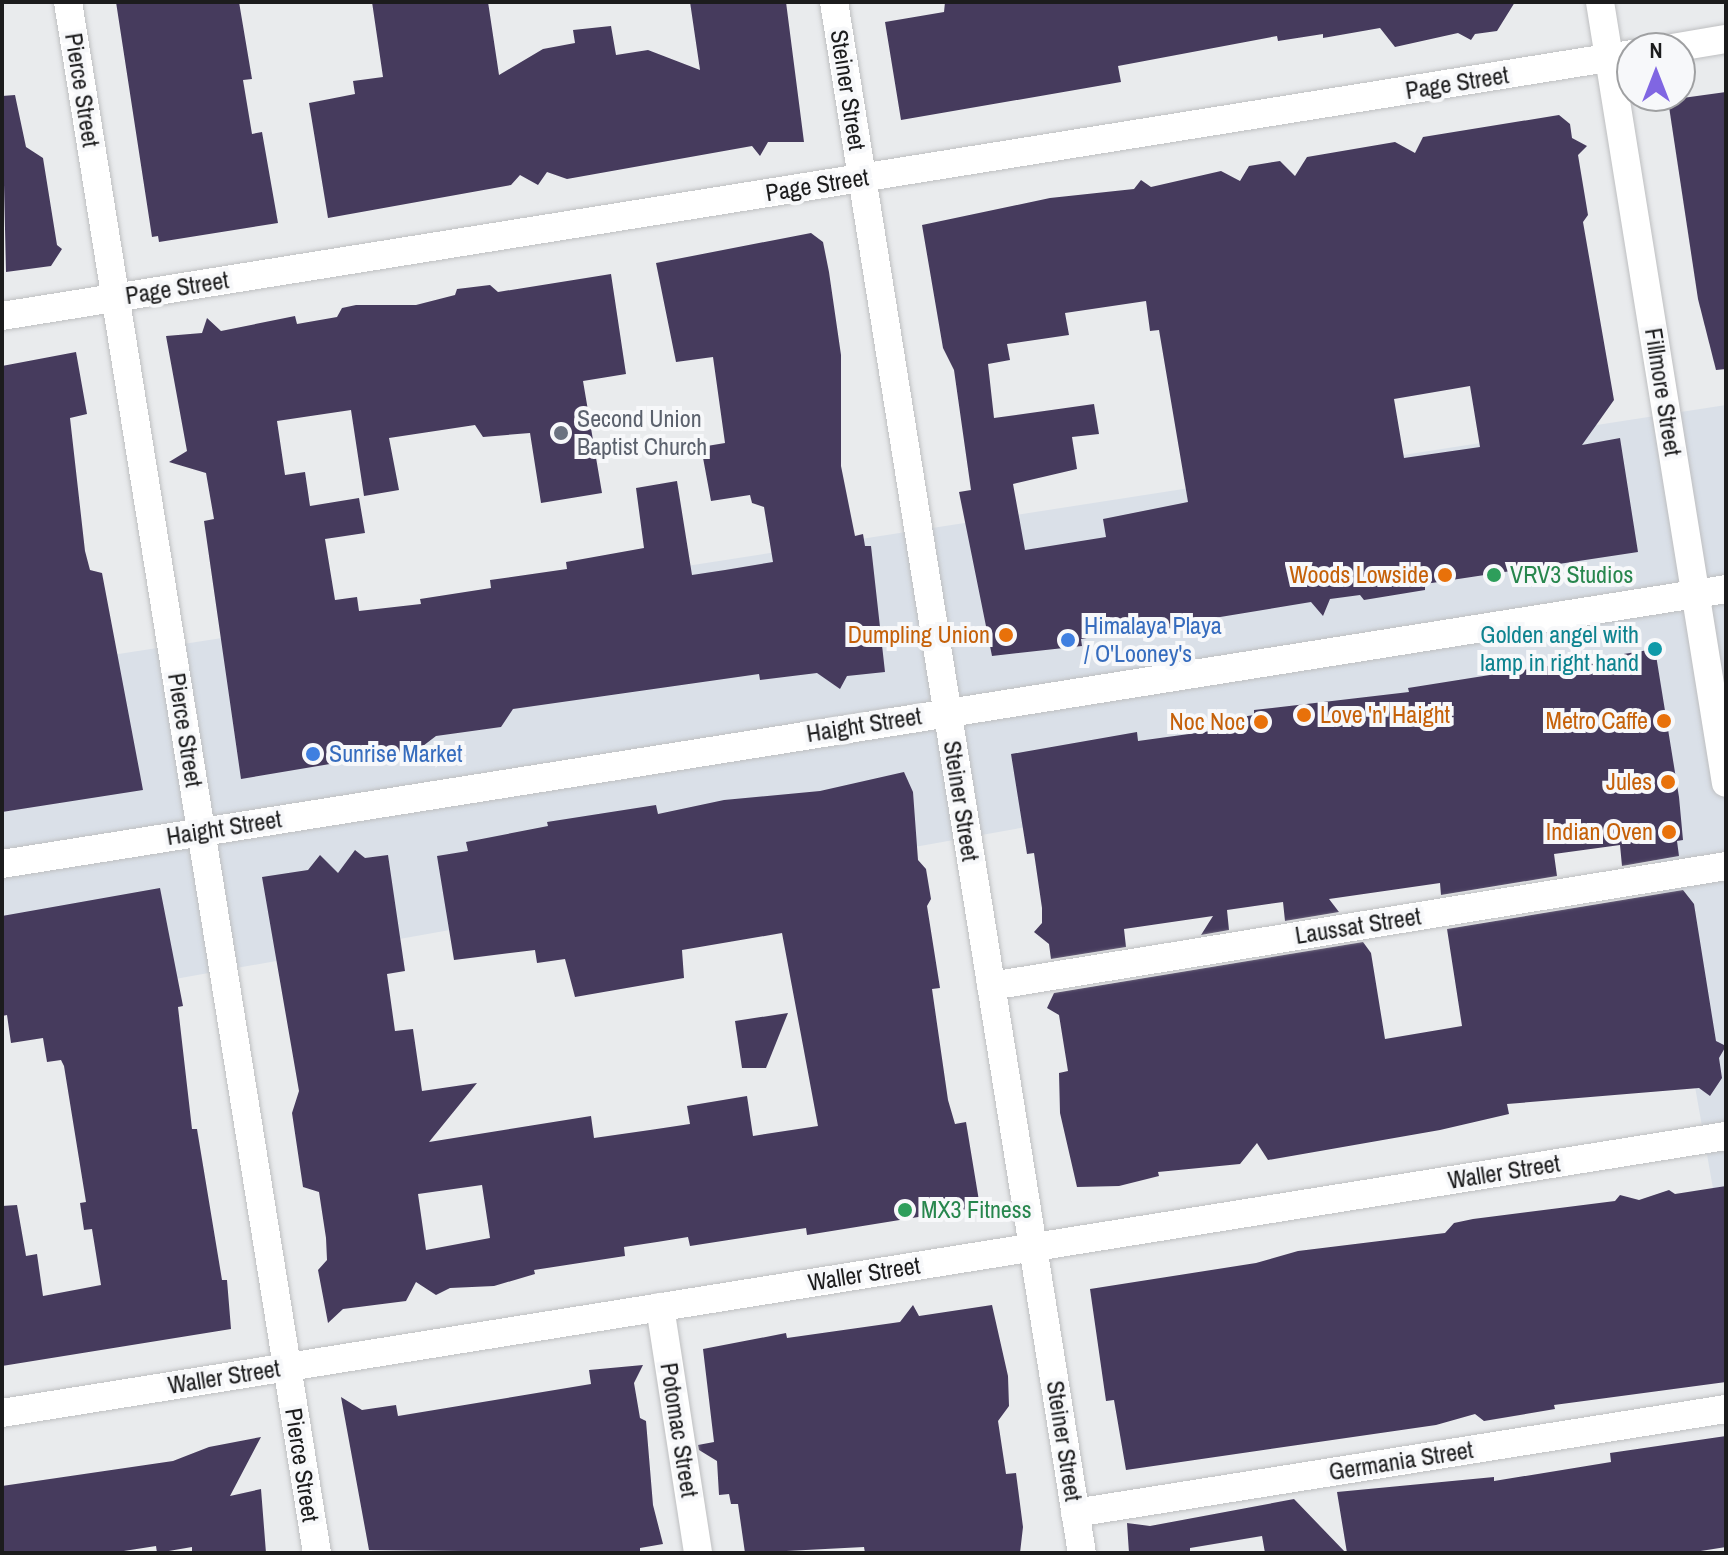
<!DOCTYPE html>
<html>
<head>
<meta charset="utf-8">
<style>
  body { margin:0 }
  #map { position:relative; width:1728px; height:1555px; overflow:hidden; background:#e9ebed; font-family:"Archivo Narrow",sans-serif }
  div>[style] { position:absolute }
  .built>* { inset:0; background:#dae0e8 }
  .building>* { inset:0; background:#463b5d }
  .roads { filter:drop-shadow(0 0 2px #bebfc1) drop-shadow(0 0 2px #bebfc1) }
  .minor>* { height:28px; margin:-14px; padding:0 14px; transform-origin:14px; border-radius:14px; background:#fff }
  .dots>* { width:22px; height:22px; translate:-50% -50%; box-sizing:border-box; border:4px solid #f7f8fa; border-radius:50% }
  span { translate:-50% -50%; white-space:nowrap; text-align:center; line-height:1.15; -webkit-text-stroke:8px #f7f8fa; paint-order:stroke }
  .street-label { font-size:24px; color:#1c1c1d }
  .worship-label { font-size:24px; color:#5b616d }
  .left { translate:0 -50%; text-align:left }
  .food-label { font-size:24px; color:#c56008 }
  .right { translate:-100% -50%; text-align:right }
  .leisure-label { font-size:24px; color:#27864d }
  .shop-label { font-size:24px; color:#366cbe }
  .culture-label { font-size:24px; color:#0d838f }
  .frame { position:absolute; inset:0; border:4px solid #1c1c1d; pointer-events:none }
  .north { position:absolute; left:1616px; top:32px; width:80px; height:80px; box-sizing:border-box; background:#f7f8fa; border:2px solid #9fa0a2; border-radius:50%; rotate:0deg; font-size:22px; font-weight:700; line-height:32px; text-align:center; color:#1c1c1d }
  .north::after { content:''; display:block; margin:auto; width:28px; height:36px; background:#8066e2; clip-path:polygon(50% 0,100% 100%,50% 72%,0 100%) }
</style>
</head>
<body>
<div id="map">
  <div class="built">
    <i style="clip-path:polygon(1726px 405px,1726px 1262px,1630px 719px,2px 1010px,2px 672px)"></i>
  </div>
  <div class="building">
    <i style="clip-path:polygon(116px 2px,239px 2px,252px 79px,243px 80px,252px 134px,262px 132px,278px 223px,159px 242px,158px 236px,152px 237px)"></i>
    <i style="clip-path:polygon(372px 2px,488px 2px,499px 75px,543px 49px,575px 43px,573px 30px,611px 26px,616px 55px,648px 50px,700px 70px,690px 2px,786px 2px,804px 142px,768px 142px,760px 156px,752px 146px,567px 179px,547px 172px,538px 185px,520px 175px,511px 185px,328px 218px,309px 103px,355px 94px,353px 81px,383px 77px)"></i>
    <i style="clip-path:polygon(945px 2px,1515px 2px,1497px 31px,1475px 34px,1471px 40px,1458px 33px,1395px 47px,1380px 28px,1323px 38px,1323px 34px,1278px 41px,1277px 36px,1118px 66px,1121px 82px,901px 120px,885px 22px,944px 12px)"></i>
    <i style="clip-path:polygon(1726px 92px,1726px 369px,1716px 370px,1698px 299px,1668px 100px)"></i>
    <i style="clip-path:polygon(15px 95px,26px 147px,43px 158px,57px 245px,62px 249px,51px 266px,6px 272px,2px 96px)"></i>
    <i style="clip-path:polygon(evenodd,1559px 115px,1570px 124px,1572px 138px,1587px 146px,1578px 155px,1588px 215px,1583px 222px,1614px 400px,1582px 445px,1620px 438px,1638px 552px,1425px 584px,1425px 590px,1364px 600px,1360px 595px,1330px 599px,1323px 616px,1311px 602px,1208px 619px,1204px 626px,1173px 632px,1161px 625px,1081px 639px,1082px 646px,992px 656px,959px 492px,971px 490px,954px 370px,943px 348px,922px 225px,1050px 198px,1134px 189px,1141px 180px,1151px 187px,1221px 171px,1240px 181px,1249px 166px,1280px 161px,1295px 176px,1307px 157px,1395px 142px,1415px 153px,1423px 137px,1559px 115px,1146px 301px,1150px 331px,1159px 330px,1188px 502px,1103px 519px,1106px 537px,1025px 550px,1013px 484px,1077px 469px,1072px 437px,1099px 434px,1094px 404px,994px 418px,988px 364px,1010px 360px,1007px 344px,1069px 335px,1065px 313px,1146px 301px,1559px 115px,1470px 386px,1480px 447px,1404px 458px,1394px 399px,1470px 386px)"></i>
    <i style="clip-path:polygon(811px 233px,823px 242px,829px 272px,841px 355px,841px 466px,855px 536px,863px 534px,865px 546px,871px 546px,885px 672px,847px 676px,840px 689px,817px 673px,760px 680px,759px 674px,513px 709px,501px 727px,436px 736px,419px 749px,241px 779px,204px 521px,214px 519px,206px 473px,169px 462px,187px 451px,166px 336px,202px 333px,207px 318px,221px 331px,295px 316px,297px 324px,337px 317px,342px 308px,356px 305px,416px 305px,455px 295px,457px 289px,490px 285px,498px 292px,611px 274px,626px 374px,583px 381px,602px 493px,541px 503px,530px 433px,483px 437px,475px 425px,389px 438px,399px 490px,364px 496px,351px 410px,277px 421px,285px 475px,305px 472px,310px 506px,359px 498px,365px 533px,325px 539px,335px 600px,357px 597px,359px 611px,421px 604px,420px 599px,491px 588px,490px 580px,567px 569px,566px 562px,644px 548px,636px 488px,677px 481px,692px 575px,725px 570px,773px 562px,764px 507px,752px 503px,750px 495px,711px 501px,701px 447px,725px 443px,713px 357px,676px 362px,656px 263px)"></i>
    <i style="clip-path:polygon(76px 352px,87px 414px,70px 418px,85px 551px,90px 570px,102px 573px,143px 790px,2px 812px,2px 366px)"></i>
    <i style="clip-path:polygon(1655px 649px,1679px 797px,1683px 840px,1677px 841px,1679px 856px,1622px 866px,1620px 845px,1554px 854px,1557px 876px,1441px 895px,1440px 883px,1329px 899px,1339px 912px,1285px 921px,1283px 902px,1227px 910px,1229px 930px,1201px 935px,1213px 916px,1124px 929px,1126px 947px,1051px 959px,1049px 944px,1034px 932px,1042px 923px,1042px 908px,1034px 853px,1027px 854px,1011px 754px,1137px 732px,1138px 741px,1218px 730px,1221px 720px,1254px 715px,1254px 710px,1409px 692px,1408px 688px)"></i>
    <i style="clip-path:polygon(evenodd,904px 772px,913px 792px,918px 860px,926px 869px,931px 899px,927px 906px,940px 988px,932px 989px,948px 1100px,955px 1124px,966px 1122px,980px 1207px,807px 1235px,806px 1228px,690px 1246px,688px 1237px,657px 1242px,624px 1247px,625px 1256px,534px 1270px,535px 1274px,494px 1286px,450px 1288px,436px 1295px,416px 1282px,406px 1301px,343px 1309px,328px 1323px,318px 1270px,327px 1260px,326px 1238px,319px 1192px,303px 1187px,292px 1113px,299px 1091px,262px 877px,308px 870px,320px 855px,338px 873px,355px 850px,365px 858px,388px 855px,405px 971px,387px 974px,395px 1031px,413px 1029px,422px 1091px,477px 1083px,429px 1142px,591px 1116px,594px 1138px,650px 1130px,690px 1124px,687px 1106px,747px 1096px,753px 1136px,818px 1126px,782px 933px,682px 950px,684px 978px,575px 997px,565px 959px,537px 963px,535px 950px,454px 960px,437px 856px,468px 851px,466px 842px,548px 826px,547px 822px,656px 805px,658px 814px,724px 800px,820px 791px,904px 772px,482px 1185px,490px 1238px,426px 1250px,418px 1194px,482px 1185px)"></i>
    <i style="clip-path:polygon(160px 888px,183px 1006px,178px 1007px,192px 1129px,197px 1129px,222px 1280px,227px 1280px,231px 1329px,2px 1366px,2px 1206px,17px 1205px,26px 1256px,37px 1254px,43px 1296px,101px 1285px,92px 1229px,84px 1230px,80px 1203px,86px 1202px,64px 1066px,61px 1060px,47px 1062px,43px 1038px,11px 1043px,7px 1015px,2px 1016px,2px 916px)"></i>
    <i style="clip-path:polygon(1683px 890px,1694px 904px,1716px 1041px,1726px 1046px,1719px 1058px,1722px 1078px,1710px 1096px,1699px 1088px,1507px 1104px,1509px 1114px,1440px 1130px,1268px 1160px,1257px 1143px,1240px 1164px,1158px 1172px,1159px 1176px,1119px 1186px,1077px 1187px,1060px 1113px,1059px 1073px,1068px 1071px,1059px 1015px,1047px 1008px,1054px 993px,1363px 942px,1371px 953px,1385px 1039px,1462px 1026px,1447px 929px)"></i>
    <i style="clip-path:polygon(788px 1013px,766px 1068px,742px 1068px,735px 1021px)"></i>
    <i style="clip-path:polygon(1726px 1186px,1726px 1382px,1554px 1405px,1555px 1409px,1484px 1421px,1475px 1414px,1436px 1425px,1126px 1470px,1114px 1400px,1106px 1401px,1090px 1289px,1256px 1263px,1298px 1251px,1445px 1233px,1454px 1223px,1473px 1219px,1615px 1201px,1620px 1195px,1639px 1200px,1669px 1190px,1675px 1194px)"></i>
    <i style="clip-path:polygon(913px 1305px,919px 1316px,992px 1305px,1008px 1376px,1009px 1406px,998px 1421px,1006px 1474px,1016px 1473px,1023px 1527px,1020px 1553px,865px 1553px,864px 1547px,745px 1553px,738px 1504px,731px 1504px,729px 1494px,719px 1495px,717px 1461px,699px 1450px,698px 1445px,714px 1442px,703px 1349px,786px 1333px,787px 1338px,900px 1322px)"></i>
    <i style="clip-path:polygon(643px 1365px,634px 1383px,640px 1418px,646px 1421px,653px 1505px,663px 1544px,640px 1548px,640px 1553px,369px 1550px,341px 1397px,362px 1410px,396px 1405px,398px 1416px,591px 1384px,589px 1370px)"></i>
    <i style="clip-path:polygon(1726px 1436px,1726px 1547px,1688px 1553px,1347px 1553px,1337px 1492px,1494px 1477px,1494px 1481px,1611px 1462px,1610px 1453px)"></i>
    <i style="clip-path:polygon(261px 1437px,230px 1496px,261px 1489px,266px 1553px,192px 1553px,192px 1547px,157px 1553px,156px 1546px,111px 1553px,2px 1553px,2px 1486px,173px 1461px,209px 1447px)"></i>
    <i style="clip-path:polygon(1294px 1499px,1346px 1553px,1265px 1553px,1262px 1536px,1190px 1548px,1190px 1553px,1129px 1553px,1127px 1523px,1150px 1526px)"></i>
  </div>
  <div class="roads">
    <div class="minor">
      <i style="left:68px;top:2px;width:1571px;rotate:80.88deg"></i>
      <i style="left:834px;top:2px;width:1571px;rotate:80.92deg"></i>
      <i style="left:1600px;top:2px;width:791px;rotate:80.84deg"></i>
      <i style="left:1672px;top:48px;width:55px;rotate:-9.5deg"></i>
      <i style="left:2px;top:316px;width:1651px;rotate:-9.13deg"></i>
      <i style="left:2px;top:864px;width:1746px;rotate:-9.06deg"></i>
      <i style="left:991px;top:986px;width:745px;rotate:-9.27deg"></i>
      <i style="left:660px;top:1307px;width:249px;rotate:81.2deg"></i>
      <i style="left:2px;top:1413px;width:1746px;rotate:-9.13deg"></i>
      <i style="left:1075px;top:1513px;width:659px;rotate:-9.08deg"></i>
    </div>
  </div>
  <div class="dots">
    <i style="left:561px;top:433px;background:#6b7280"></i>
    <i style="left:1445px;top:575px;background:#e8710a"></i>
    <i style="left:1494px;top:575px;background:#2e9e5b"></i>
    <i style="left:1006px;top:635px;background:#e8710a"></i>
    <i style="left:1068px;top:640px;background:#3f7fe0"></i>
    <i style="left:1655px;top:649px;background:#0f9aa8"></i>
    <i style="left:1304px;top:715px;background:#e8710a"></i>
    <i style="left:1664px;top:721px;background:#e8710a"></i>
    <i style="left:1261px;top:722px;background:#e8710a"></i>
    <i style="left:313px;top:754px;background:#3f7fe0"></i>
    <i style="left:1668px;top:782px;background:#e8710a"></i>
    <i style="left:1669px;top:832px;background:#e8710a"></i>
    <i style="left:905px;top:1210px;background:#2e9e5b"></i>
  </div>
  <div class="street-label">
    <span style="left:1457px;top:83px;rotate:-9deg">Page Street</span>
    <span style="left:82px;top:90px;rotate:81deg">Pierce Street</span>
    <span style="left:848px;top:90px;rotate:81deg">Steiner Street</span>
    <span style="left:817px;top:185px;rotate:-9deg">Page Street</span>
    <span style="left:177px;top:288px;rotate:-9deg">Page Street</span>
    <span style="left:1663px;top:392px;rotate:81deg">Fillmore Street</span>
    <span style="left:864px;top:725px;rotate:-9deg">Haight Street</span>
    <span style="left:185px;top:730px;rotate:81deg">Pierce Street</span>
    <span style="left:961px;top:801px;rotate:81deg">Steiner Street</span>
    <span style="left:224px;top:828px;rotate:-9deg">Haight Street</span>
    <span style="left:1358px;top:926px;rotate:-9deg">Laussat Street</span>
    <span style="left:1504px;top:1172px;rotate:-9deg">Waller Street</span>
    <span style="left:864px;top:1274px;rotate:-9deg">Waller Street</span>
    <span style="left:224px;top:1377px;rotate:-9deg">Waller Street</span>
    <span style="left:679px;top:1430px;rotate:81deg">Potomac Street</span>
    <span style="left:1064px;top:1441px;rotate:81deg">Steiner Street</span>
    <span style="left:1401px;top:1461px;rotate:-9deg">Germania Street</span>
    <span style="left:302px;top:1465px;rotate:81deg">Pierce Street</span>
  </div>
  <div class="worship-label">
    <span class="left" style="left:577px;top:433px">Second Union<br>Baptist Church</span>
  </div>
  <div class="food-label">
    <span class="right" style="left:1429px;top:575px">Woods Lowside</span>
    <span class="right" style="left:990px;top:635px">Dumpling Union</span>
    <span class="left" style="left:1320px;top:715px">Love 'n' Haight</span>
    <span class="right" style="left:1648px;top:721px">Metro Caffe</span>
    <span class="right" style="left:1245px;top:722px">Noc Noc</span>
    <span class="right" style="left:1652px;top:782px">Jules</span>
    <span class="right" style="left:1653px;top:832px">Indian Oven</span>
  </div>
  <div class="leisure-label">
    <span class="left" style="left:1510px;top:575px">VRV3 Studios</span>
    <span class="left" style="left:921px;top:1210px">MX3 Fitness</span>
  </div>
  <div class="shop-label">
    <span class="left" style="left:1084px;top:640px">Himalaya Playa<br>/ O'Looney's</span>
    <span class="left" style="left:329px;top:754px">Sunrise Market</span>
  </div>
  <div class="culture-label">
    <span class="right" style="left:1639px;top:649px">Golden angel with<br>lamp in right hand</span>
  </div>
  <div class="frame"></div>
  <div class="north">N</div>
</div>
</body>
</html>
